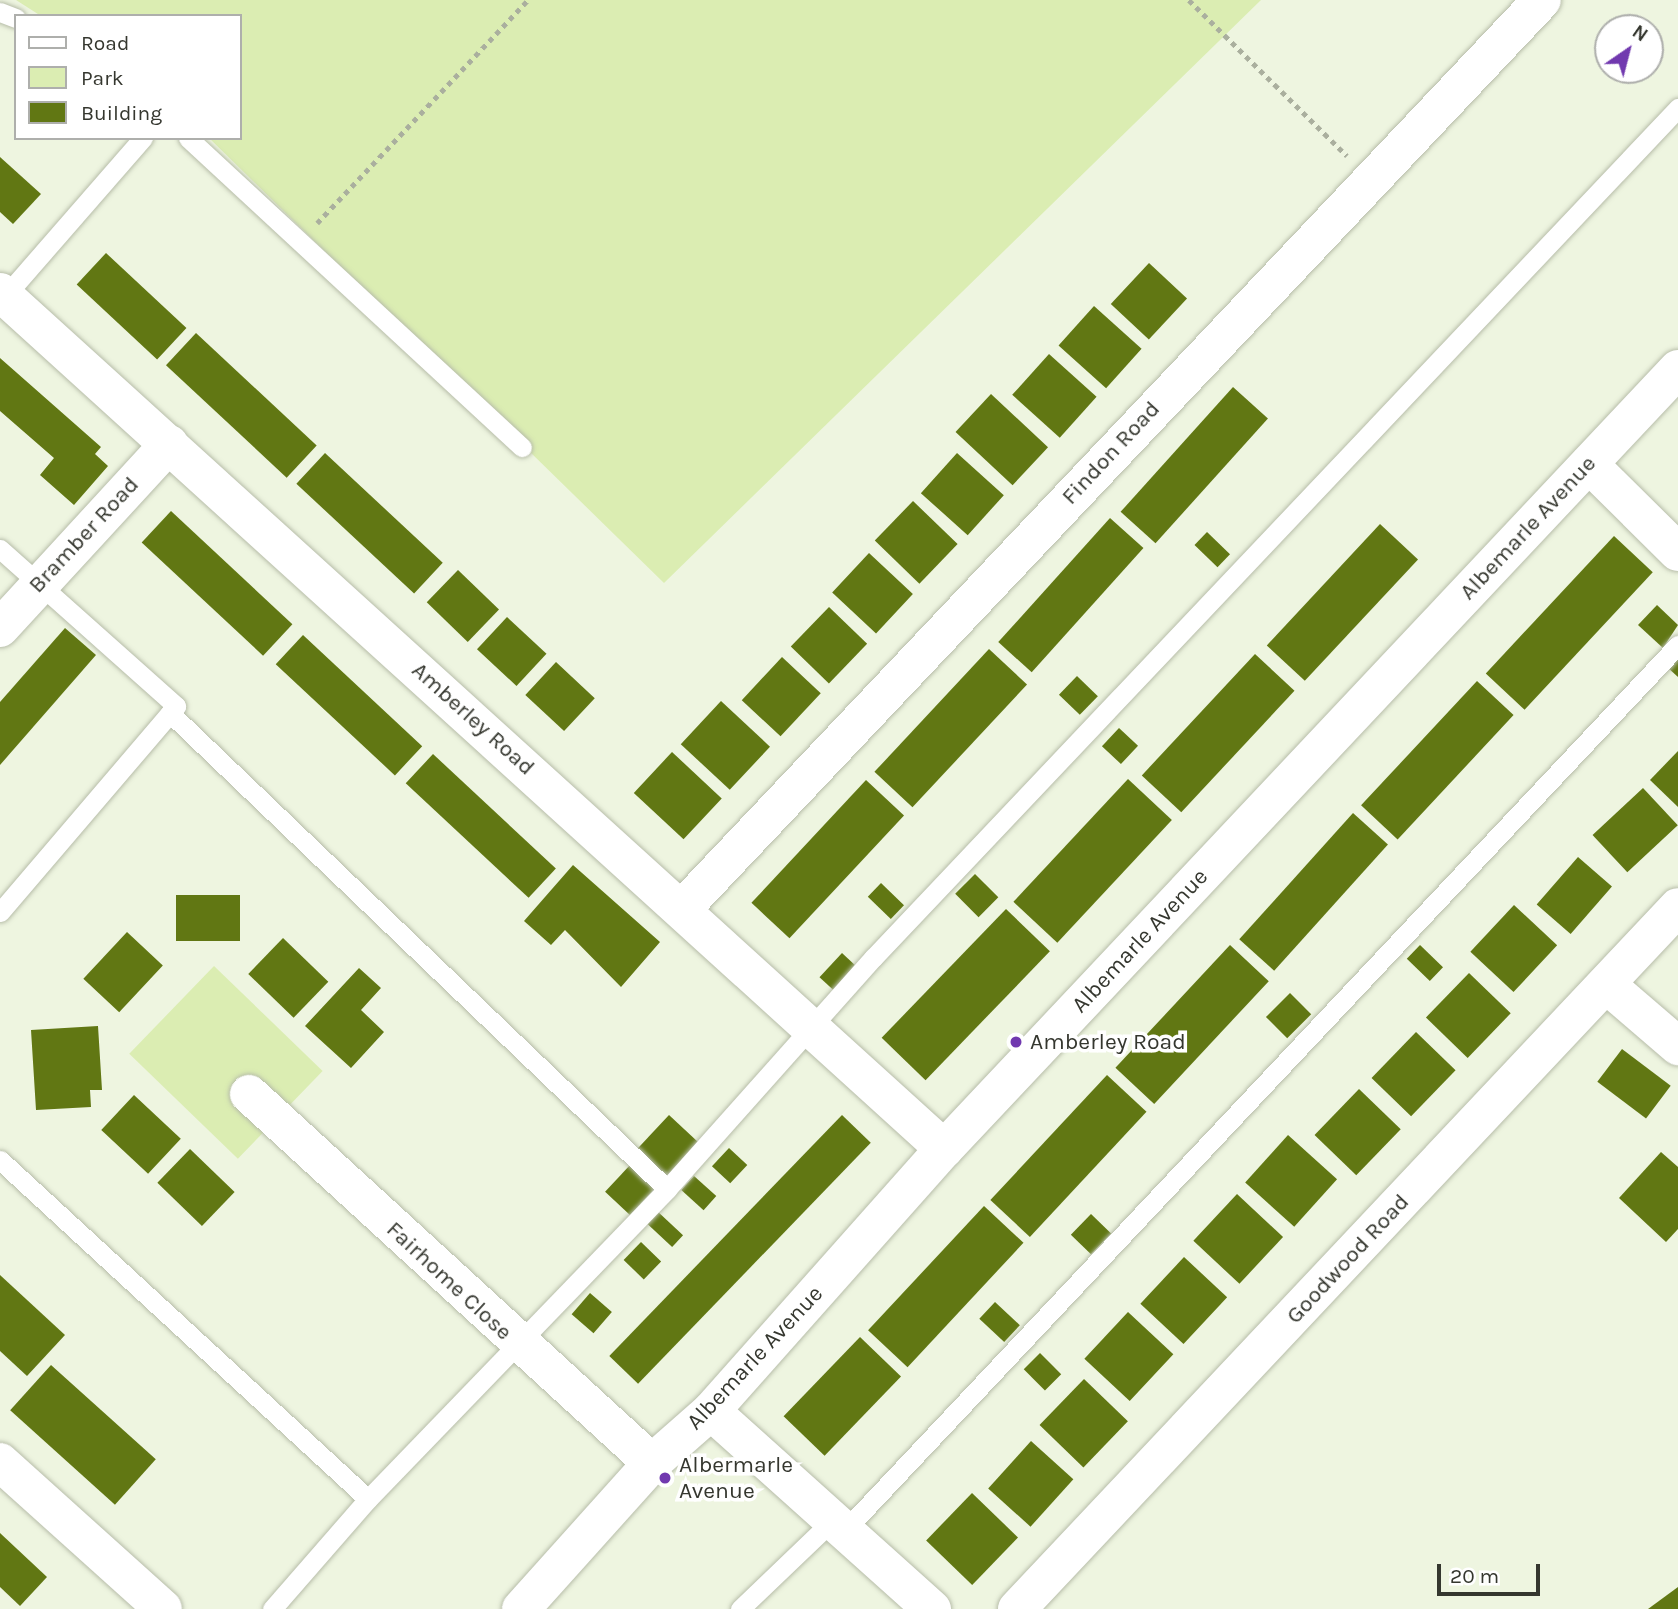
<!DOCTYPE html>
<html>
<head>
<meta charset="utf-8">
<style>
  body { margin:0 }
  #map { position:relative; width:1678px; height:1609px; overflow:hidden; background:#eef5e0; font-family:Karla,sans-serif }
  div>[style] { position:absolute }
  .green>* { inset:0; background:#dbedb2; transform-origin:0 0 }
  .building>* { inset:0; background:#617713; transform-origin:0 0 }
  .path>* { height:4.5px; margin-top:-2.25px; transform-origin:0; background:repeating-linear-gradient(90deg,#aaaf9e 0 5px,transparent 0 10px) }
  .roads { filter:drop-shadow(0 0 2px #b7bda9) drop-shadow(0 0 2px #b7bda9) }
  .service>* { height:19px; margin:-9.5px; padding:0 9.5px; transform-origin:9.5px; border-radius:9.5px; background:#fff }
  .minor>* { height:38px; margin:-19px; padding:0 19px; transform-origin:19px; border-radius:19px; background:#fff }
  .dots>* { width:19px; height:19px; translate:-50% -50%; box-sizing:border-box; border:4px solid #fff; border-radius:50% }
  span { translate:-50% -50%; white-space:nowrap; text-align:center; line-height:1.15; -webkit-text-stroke:7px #fff; paint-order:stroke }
  .street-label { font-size:23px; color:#35372f }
  .poi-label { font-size:23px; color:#35372f }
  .left { translate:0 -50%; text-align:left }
  .legend { position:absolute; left:14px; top:14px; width:228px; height:126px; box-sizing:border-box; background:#fff; border:2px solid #aeafac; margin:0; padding:9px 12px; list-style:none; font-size:21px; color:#35372f }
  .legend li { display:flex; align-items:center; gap:14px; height:35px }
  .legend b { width:35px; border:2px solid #aeafac }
  .north { position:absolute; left:1594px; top:14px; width:70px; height:70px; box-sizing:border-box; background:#fff; border:2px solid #aeafac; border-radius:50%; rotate:35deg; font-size:19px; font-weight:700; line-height:28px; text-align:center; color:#35372f }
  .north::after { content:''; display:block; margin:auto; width:24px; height:32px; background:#7139af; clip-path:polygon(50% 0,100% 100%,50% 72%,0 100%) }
  .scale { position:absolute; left:1437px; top:1564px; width:103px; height:32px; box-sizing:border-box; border:4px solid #35372f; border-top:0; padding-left:9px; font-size:21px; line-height:24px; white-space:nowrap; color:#35372f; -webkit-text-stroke:5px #fff; paint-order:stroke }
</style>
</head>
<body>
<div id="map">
  <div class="green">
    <i style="clip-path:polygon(16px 0,1261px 0,664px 583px,209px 138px,240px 138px,240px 16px,41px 16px)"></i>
    <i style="left:214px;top:966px;width:151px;height:122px;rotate:44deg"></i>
  </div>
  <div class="building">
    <i style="clip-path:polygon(0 157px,41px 194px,13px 224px,0 212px)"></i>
    <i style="left:106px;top:253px;width:110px;height:43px;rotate:43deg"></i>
    <i style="left:1149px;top:263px;width:52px;height:56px;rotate:43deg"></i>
    <i style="left:1094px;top:306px;width:64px;height:53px;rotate:42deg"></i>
    <i style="left:196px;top:333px;width:165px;height:44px;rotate:43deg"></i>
    <i style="left:1049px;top:354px;width:64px;height:55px;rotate:42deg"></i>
    <i style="clip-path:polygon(0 358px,101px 447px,95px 454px,108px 466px,74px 505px,40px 475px,54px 458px,0 411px)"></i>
    <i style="left:1233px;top:387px;width:47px;height:168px;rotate:42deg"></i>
    <i style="left:991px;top:394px;width:78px;height:52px;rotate:43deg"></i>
    <i style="left:325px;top:453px;width:161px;height:42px;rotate:43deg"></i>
    <i style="left:957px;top:453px;width:63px;height:54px;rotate:42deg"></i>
    <i style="left:913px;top:501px;width:62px;height:55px;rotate:44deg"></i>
    <i style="left:171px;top:511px;width:166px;height:43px;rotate:43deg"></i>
    <i style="left:1110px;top:518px;width:45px;height:167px;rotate:42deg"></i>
    <i style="left:1380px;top:524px;width:52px;height:166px;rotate:43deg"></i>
    <i style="left:1207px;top:532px;width:32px;height:18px;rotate:44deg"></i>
    <i style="left:1614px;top:536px;width:53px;height:188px;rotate:43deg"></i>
    <i style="left:869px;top:553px;width:60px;height:54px;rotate:43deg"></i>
    <i style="left:458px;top:570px;width:57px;height:45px;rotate:44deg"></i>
    <i style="clip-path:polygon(1657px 605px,1678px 625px,1663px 648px,1638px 625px)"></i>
    <i style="left:829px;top:607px;width:53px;height:55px;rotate:44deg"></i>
    <i style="left:507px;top:617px;width:54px;height:44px;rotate:43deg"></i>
    <i style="clip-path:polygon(65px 628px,96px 655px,0 765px,0 702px)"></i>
    <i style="left:303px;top:635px;width:163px;height:40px;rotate:43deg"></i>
    <i style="left:989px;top:649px;width:52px;height:168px;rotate:43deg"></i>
    <i style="left:1255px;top:654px;width:54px;height:166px;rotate:43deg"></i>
    <i style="clip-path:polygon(1678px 655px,1678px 677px,1667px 667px)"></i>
    <i style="left:782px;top:657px;width:53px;height:59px;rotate:43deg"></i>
    <i style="left:556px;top:662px;width:53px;height:45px;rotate:43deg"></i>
    <i style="left:1077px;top:676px;width:29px;height:26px;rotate:44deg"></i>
    <i style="left:1477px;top:681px;width:50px;height:170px;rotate:43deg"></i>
    <i style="left:721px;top:701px;width:67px;height:59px;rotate:43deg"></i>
    <i style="left:1119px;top:728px;width:26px;height:25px;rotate:43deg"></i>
    <i style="clip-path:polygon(1678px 751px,1678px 807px,1650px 780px)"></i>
    <i style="left:672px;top:752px;width:68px;height:56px;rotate:43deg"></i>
    <i style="left:433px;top:754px;width:168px;height:40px;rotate:43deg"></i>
    <i style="left:1128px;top:779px;width:60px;height:168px;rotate:43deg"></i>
    <i style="left:866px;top:780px;width:52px;height:168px;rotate:43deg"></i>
    <i style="left:1643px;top:788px;width:51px;height:69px;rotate:47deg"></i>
    <i style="left:1353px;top:813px;width:47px;height:170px;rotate:42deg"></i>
    <i style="left:1578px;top:857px;width:45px;height:63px;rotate:41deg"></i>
    <i style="clip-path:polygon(573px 865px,660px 942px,621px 987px,565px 930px,551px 945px,524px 921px)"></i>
    <i style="left:975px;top:874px;width:33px;height:28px;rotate:45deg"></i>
    <i style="left:881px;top:883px;width:32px;height:19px;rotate:44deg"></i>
    <i style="left:176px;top:895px;width:64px;height:46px"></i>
    <i style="left:1514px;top:905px;width:59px;height:64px;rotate:43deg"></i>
    <i style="left:1006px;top:909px;width:61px;height:179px;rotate:44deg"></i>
    <i style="left:127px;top:932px;width:49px;height:64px;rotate:43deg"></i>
    <i style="left:283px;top:938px;width:63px;height:50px;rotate:44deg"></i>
    <i style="left:1230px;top:945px;width:53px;height:168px;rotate:43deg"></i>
    <i style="left:1420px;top:945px;width:32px;height:19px;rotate:44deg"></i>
    <i style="left:842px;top:953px;width:19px;height:33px;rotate:43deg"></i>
    <i style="clip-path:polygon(359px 968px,381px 988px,361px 1010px,384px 1032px,351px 1068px,305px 1026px)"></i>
    <i style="left:1469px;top:973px;width:58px;height:62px;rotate:44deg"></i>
    <i style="left:1290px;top:993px;width:30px;height:34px;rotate:45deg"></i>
    <i style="clip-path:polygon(98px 1026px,102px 1090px,90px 1090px,91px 1107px,36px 1110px,31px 1030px)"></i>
    <i style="left:1416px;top:1032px;width:55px;height:64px;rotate:44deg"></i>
    <i style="left:1622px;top:1049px;width:61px;height:41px;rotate:37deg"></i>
    <i style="left:1107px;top:1075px;width:54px;height:171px;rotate:43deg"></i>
    <i style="left:1359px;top:1089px;width:58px;height:64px;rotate:44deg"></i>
    <i style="left:134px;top:1095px;width:64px;height:48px;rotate:43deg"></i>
    <i style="left:669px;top:1115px;width:40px;height:47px;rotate:43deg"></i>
    <i style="left:842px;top:1115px;width:40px;height:335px;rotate:44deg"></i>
    <i style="left:1288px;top:1135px;width:66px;height:64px;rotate:42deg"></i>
    <i style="left:729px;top:1148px;width:25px;height:25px;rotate:43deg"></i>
    <i style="left:190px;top:1149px;width:62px;height:47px;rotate:44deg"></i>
    <i style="clip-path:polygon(1661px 1152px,1678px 1167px,1678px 1229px,1666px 1242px,1619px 1198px)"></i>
    <i style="left:631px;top:1164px;width:34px;height:38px;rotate:43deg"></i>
    <i style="left:694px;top:1176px;width:30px;height:19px;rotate:42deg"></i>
    <i style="left:1237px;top:1194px;width:63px;height:64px;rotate:43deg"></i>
    <i style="left:984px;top:1206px;width:54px;height:170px;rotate:43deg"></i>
    <i style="left:656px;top:1210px;width:37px;height:16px;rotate:43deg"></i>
    <i style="left:1091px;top:1214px;width:28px;height:29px;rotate:44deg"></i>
    <i style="left:641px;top:1242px;width:28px;height:25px;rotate:44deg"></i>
    <i style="left:1184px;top:1257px;width:59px;height:64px;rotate:43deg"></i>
    <i style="clip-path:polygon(0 1275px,65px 1335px,27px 1376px,0 1351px)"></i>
    <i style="left:590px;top:1293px;width:29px;height:28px;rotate:41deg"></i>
    <i style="left:995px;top:1302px;width:34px;height:23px;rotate:43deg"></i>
    <i style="left:1128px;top:1312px;width:62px;height:64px;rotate:43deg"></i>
    <i style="left:860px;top:1337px;width:57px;height:110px;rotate:44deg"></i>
    <i style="left:1040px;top:1353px;width:30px;height:23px;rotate:45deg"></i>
    <i style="left:51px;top:1365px;width:141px;height:61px;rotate:42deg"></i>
    <i style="left:1084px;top:1379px;width:61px;height:64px;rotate:44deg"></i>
    <i style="left:1031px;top:1441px;width:57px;height:64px;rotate:42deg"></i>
    <i style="left:972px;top:1493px;width:64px;height:66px;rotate:44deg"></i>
    <i style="clip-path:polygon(0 1533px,47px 1577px,20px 1606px,0 1587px)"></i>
    <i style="clip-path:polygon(1678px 1587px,1678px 1609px,1648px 1609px)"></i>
  </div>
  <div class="path">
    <i style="left:1189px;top:0;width:222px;rotate:44.6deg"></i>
    <i style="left:317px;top:223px;width:307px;rotate:-46.6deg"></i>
  </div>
  <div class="roads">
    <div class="service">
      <i style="left:0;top:12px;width:17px;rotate:21deg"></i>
      <i style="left:188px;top:138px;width:455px;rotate:42.8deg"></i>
      <i style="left:5px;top:296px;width:210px;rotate:-48.9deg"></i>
      <i style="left:0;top:549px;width:236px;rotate:41.7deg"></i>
      <i style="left:176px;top:706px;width:271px;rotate:130.5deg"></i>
      <i style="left:170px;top:713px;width:688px;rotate:43.76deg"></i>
      <i style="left:0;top:1160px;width:500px;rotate:42.65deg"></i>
      <i style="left:846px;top:1529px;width:1214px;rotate:-46.74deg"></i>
      <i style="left:272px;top:1609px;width:146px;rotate:-48.9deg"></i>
      <i style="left:368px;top:1499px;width:431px;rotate:-46deg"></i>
      <i style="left:667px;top:1189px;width:310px;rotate:-48.3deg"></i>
      <i style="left:873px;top:958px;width:1171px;rotate:-46.56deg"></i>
      <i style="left:740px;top:1609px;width:130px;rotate:-43.8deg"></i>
    </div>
    <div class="minor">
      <i style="left:0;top:292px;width:1275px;rotate:42.23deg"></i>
      <i style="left:1589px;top:464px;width:125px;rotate:44.7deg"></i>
      <i style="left:0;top:628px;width:250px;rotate:-47.4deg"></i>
      <i style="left:682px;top:909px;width:1251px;rotate:-46.59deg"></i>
      <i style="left:1607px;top:985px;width:94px;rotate:40.7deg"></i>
      <i style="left:249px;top:1094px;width:546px;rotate:42.48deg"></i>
      <i style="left:711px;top:1411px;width:297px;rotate:41.9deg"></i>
      <i style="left:0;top:1462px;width:219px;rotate:42deg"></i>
      <i style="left:521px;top:1609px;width:196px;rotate:-48.1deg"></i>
      <i style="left:652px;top:1463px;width:79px;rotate:-41.4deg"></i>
      <i style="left:711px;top:1411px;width:351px;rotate:-48.4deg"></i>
      <i style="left:944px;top:1149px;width:1071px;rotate:-46.74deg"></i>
      <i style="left:1017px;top:1609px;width:964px;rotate:-46.72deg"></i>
    </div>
  </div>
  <div class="dots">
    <i style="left:1016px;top:1042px;background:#7139af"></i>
    <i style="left:665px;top:1478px;background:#7139af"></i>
  </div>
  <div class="street-label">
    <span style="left:1111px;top:453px;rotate:-47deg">Findon Road</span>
    <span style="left:1528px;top:528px;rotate:-47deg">Albemarle Avenue</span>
    <span style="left:84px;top:535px;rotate:-47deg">Bramber Road</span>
    <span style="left:473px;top:719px;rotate:42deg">Amberley Road</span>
    <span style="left:1140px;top:941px;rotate:-47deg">Albemarle Avenue</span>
    <span style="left:1348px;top:1259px;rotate:-47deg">Goodwood Road</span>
    <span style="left:449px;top:1281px;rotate:43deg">Fairhome Close</span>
    <span style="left:755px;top:1358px;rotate:-47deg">Albemarle Avenue</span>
  </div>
  <div class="poi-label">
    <span class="left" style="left:1030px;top:1042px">Amberley Road</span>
    <span class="left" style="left:679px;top:1478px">Albermarle<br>Avenue</span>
  </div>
  <ul class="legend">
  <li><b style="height:9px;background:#fff"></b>Road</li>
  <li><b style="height:19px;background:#dbedb2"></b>Park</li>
  <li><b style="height:19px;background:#617713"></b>Building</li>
  </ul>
  <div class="north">N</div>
  <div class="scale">20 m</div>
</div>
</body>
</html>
